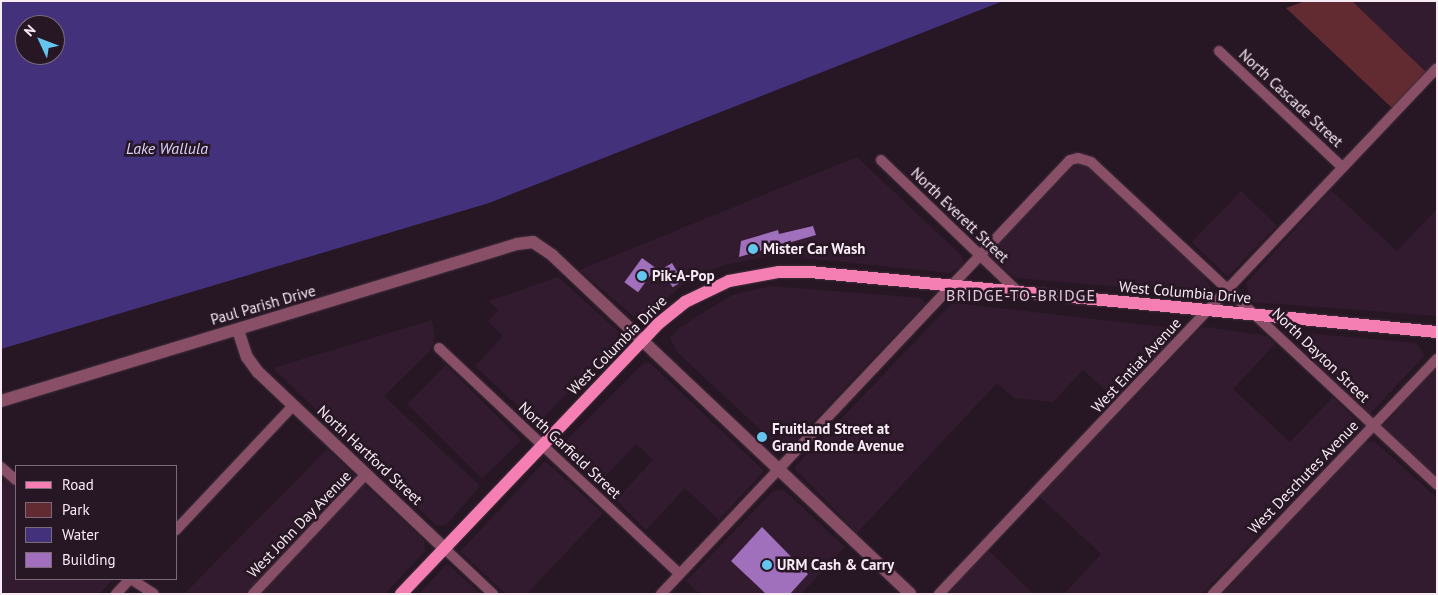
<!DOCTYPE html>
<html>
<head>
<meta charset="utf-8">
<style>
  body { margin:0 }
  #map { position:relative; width:1438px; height:595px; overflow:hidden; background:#271624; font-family:"PT Sans",sans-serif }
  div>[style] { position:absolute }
  .built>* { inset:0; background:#321b2e; transform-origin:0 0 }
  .green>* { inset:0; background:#622b31 }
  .water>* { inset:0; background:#44317b }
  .building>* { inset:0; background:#a070bc; transform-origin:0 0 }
  .roads { filter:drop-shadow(0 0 1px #40303d) drop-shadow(0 0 1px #40303d) }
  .minor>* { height:10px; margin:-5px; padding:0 5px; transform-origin:5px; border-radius:5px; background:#884f67 }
  .tertiary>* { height:12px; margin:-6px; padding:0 6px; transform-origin:6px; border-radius:6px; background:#884f67 }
  .primary>* { height:12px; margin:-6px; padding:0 6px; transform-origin:6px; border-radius:6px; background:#f57fb2 }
  .dots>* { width:14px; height:14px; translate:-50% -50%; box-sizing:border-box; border:2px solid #271624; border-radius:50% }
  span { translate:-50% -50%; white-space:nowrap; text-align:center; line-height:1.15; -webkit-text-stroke:5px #271624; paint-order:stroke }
  .street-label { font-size:15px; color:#f8ebf5 }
  .poi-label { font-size:15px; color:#f8ebf5; font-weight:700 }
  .left { translate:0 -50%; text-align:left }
  .water-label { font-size:16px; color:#d9d3ff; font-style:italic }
  .neighbourhood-label { font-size:16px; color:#e1c8dc; letter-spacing:1px }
  .frame { position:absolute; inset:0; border:2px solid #f8ebf5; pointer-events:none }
  .legend { position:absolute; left:15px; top:465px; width:162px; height:115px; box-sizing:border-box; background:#271624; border:1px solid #7b6b78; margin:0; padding:6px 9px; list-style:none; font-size:15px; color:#f8ebf5 }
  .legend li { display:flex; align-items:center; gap:10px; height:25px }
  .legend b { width:25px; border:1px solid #7b6b78 }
  .north { position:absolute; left:15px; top:15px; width:50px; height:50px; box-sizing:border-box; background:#271624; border:1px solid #7b6b78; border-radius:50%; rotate:313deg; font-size:14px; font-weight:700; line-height:20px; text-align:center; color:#f8ebf5 }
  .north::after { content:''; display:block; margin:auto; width:18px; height:22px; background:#65c5ee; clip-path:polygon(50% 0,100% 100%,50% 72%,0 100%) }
</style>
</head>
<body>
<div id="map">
  <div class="built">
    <i style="clip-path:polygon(1352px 1px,1437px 1px,1437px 61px,1426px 72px)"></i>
    <i style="clip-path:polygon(1079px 153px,1201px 269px,1211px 289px,1205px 294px,1015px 278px,986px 254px)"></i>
    <i style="clip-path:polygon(857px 157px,962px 256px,964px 262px,959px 268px,950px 273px,775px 255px,724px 265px,691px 279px,644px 316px,633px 316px,579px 270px)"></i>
    <i style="clip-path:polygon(1331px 190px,1397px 251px,1437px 209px,1437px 316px,1252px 302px,1246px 283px)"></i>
    <i style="left:1241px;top:191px;width:50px;height:71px;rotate:44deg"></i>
    <i style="clip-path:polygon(558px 277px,618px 331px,617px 342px,537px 424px,475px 366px,503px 336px,488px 321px,498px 310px,489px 301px)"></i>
    <i style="clip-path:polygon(770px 286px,922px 298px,925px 304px,787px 449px,778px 446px,678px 353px,670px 338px,680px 327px,732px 295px)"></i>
    <i style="clip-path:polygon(956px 303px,1181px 329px,1117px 401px,1083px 370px,1053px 402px,1014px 398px,997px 383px,857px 533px,794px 468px,949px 306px)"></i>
    <i style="clip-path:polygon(432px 320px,435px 339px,430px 351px,384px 396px,480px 486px,446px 525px,437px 526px,273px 368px)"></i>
    <i style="clip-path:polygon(1207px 327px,1267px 336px,1275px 344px,1233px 389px,1290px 442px,1333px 397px,1362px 426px,1202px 594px,1064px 594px,1101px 554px,1039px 496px,1199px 329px)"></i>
    <i style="clip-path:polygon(1307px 333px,1416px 343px,1425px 355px,1370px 414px,1306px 354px,1300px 339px)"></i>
    <i style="clip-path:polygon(644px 363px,650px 363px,764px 471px,719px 520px,685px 488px,646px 530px,616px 500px,653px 460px,636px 444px,598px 484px,562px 451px,561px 446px)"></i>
    <i style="left:446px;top:365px;width:106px;height:55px;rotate:45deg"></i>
    <i style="clip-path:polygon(1437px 365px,1437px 477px,1382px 427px)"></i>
    <i style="clip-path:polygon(1374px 441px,1437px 498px,1437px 594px,1222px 594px,1363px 443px)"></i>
    <i style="clip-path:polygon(327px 449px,424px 540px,425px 551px,385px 594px,184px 594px)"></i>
    <i style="clip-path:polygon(545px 461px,603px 513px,527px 594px,506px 594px,460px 552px)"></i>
    <i style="clip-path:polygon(1px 472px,16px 487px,16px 579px,113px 579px,100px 594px,1px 594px)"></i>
    <i style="clip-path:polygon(784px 490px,845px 547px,801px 594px,700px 594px,686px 581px,773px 491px)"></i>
    <i style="clip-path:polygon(988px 550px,1034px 594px,947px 594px)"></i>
    <i style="clip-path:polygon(446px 565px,449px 565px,481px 594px,419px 594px)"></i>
  </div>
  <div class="green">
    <i style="clip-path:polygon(1305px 1px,1352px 1px,1426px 72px,1392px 108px,1286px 8px)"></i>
  </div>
  <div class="water">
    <i style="clip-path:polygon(evenodd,1px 1px,1003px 1px,489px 203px,1px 349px,1px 1px,25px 25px,55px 25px,55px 55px,25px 55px,25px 25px)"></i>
  </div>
  <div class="building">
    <i style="clip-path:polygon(813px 226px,816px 235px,739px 257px,741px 241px,778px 230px,779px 234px)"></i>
    <i style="left:642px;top:258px;width:17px;height:30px;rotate:36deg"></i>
    <i style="left:672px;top:263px;width:21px;height:12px;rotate:59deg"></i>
    <i style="clip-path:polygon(762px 527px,808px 574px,790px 594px,766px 594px,731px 561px)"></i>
  </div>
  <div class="roads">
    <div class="minor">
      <i style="left:1219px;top:51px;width:169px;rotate:43.3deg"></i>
      <i style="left:881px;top:160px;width:190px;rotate:43.9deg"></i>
      <i style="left:439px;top:348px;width:330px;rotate:43.2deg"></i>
      <i style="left:1px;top:467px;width:20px;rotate:41deg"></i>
      <i style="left:176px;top:530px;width:170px;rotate:-46.7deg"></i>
      <i style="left:444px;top:548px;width:67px;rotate:43.2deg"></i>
      <i style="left:131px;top:579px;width:27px;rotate:33deg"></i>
      <i style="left:116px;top:594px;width:21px;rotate:-47deg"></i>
      <i style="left:253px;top:594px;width:165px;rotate:-46.7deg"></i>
      <i style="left:661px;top:594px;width:596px;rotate:-46.7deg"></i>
      <i style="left:1070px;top:160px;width:8px;rotate:-14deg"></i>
      <i style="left:1078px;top:158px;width:14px;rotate:17deg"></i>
      <i style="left:1091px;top:162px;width:473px;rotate:43deg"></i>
      <i style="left:939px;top:594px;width:724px;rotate:-46.57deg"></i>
      <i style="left:1213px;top:594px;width:325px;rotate:-46.4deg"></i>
    </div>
    <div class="tertiary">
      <i style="left:238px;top:330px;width:28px;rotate:72deg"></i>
      <i style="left:247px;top:357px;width:19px;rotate:54deg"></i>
      <i style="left:258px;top:372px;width:256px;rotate:43.4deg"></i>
      <i style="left:1px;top:401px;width:539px;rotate:-16.92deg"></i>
      <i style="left:517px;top:244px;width:16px;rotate:-7deg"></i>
      <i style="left:533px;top:242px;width:23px;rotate:34deg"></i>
      <i style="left:552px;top:255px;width:493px;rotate:43.4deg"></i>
    </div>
    <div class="primary">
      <i style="left:401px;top:594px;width:373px;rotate:-46.4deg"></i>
      <i style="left:658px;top:324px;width:35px;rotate:-39deg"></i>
      <i style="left:685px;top:302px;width:49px;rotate:-25.5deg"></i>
      <i style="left:729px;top:281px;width:51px;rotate:-10.2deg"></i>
      <i style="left:779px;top:272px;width:31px"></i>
      <i style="left:810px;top:272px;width:630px;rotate:5.47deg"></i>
    </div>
  </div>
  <div class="dots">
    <i style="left:753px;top:249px;background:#65c5ee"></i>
    <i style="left:642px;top:276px;background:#65c5ee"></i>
    <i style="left:762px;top:437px;background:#65c5ee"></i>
    <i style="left:767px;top:565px;background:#65c5ee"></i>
  </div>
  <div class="street-label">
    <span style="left:1291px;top:98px;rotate:43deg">North Cascade Street</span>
    <span style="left:960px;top:215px;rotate:44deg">North Everett Street</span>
    <span style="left:1185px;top:292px;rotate:5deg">West Columbia Drive</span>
    <span style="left:263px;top:305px;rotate:-16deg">Paul Parish Drive</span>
    <span style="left:617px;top:345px;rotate:-45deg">West Columbia Drive</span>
    <span style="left:1321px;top:355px;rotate:44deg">North Dayton Street</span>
    <span style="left:1136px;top:365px;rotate:-47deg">West Entiat Avenue</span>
    <span style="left:570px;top:450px;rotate:43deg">North Garfield Street</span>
    <span style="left:370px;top:455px;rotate:43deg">North Hartford Street</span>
    <span style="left:1303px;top:477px;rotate:-46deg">West Deschutes Avenue</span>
    <span style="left:299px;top:524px;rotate:-46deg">West John Day Avenue</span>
  </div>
  <div class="poi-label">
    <span class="left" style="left:763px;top:249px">Mister Car Wash</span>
    <span class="left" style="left:652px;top:276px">Pik-A-Pop</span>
    <span class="left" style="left:772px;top:437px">Fruitland Street at<br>Grand Ronde Avenue</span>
    <span class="left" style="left:777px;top:565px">URM Cash &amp; Carry</span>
  </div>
  <div class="water-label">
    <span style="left:167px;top:148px">Lake Wallula</span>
  </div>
  <div class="neighbourhood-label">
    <span style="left:1021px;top:295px">BRIDGE-TO-BRIDGE</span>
  </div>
  <div class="frame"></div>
  <ul class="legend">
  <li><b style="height:6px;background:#f57fb2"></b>Road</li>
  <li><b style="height:14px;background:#622b31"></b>Park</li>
  <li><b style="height:14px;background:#44317b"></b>Water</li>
  <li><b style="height:14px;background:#a070bc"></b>Building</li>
  </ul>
  <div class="north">N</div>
</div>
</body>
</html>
